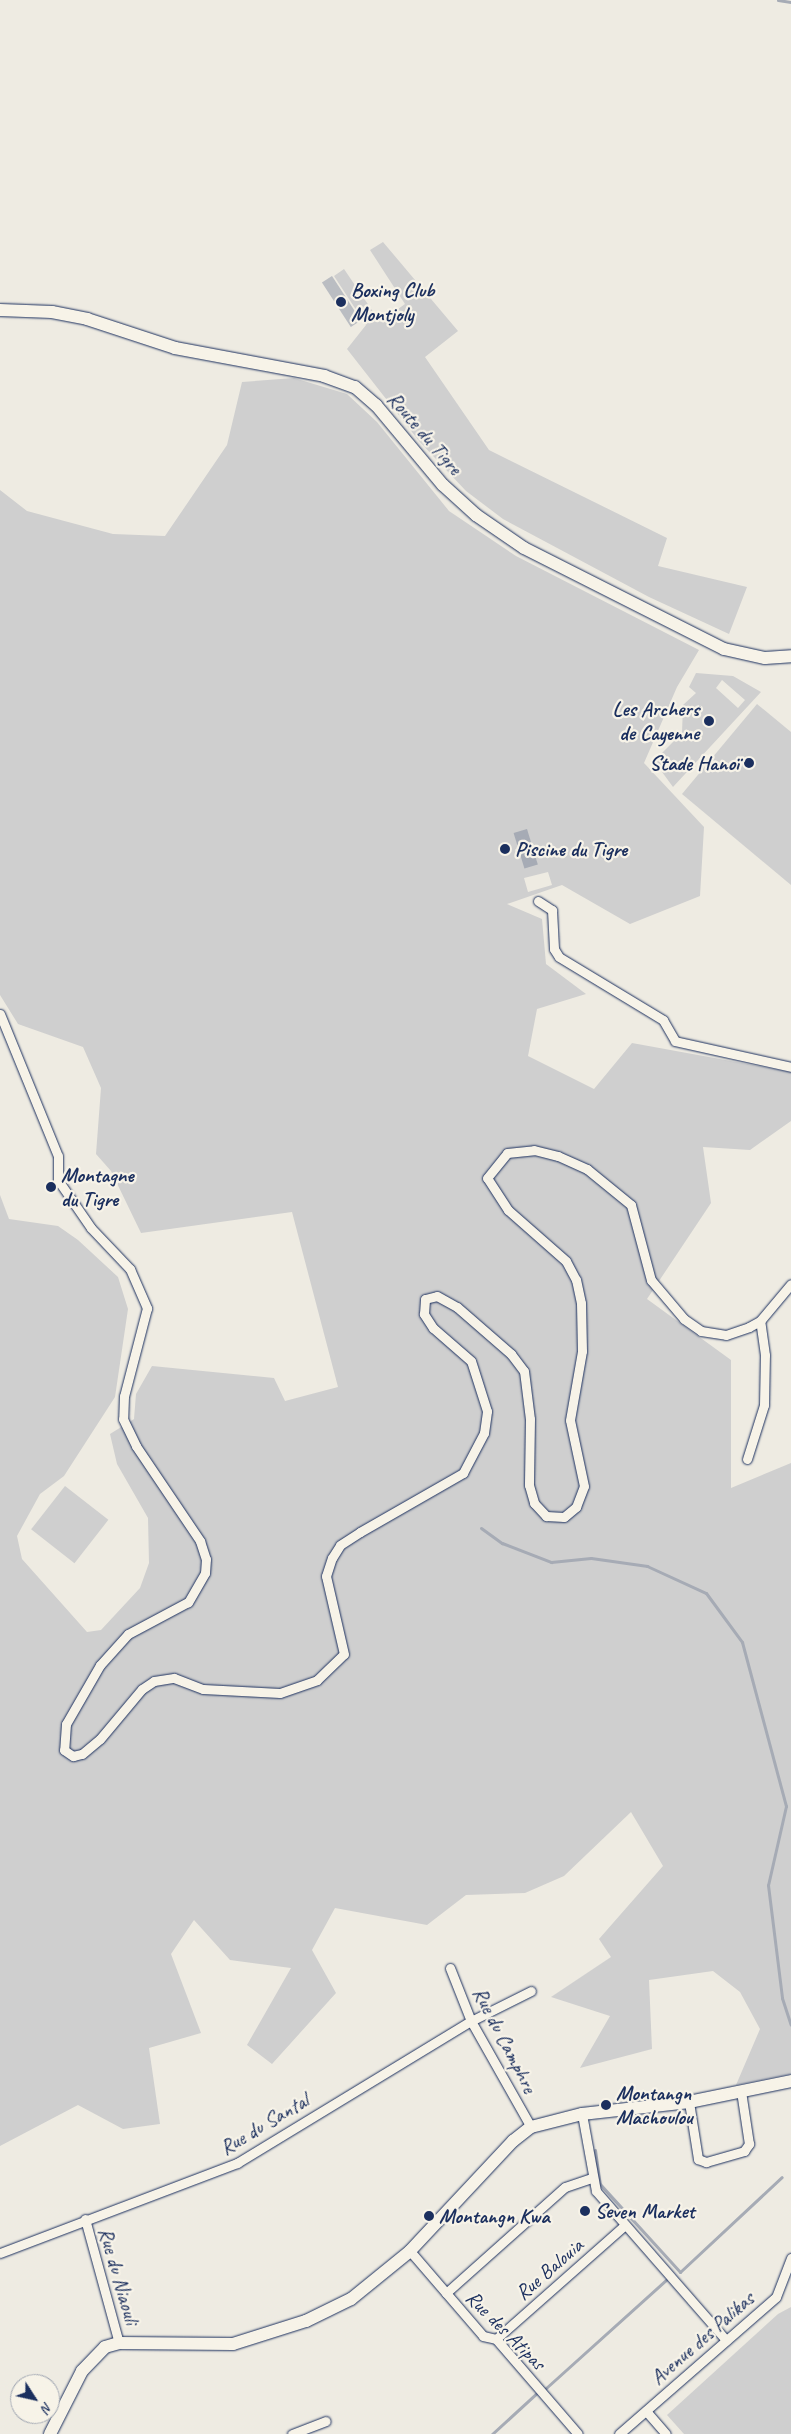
<!DOCTYPE html>
<html>
<head>
<meta charset="utf-8">
<style>
  body { margin:0 }
  #map { position:relative; width:791px; height:2434px; overflow:hidden; background:#eeebe2; font-family:Caveat,sans-serif }
  div>[style] { position:absolute }
  .green>* { inset:0; background:#cfcfcf; transform-origin:0 0 }
  .water>* { inset:0; background:#a6abb5; transform-origin:0 0 }
  .stream>* { height:3px; margin:-1.5px; padding:0 1.5px; transform-origin:1.5px; border-radius:1.5px; background:#a6abb5 }
  .building>* { inset:0; background:#babdc2; transform-origin:0 0 }
  .roads { filter:drop-shadow(0 0 1px #1b2f5e) drop-shadow(0 0 1px #1b2f5e) }
  .street>* { height:9px; margin:-4.5px; padding:0 4.5px; transform-origin:4.5px; border-radius:4.5px; background:#f7f3e8 }
  .secondary>* { height:12px; margin:-6px; padding:0 6px; transform-origin:6px; border-radius:6px; background:#f7f3e8 }
  .dots>* { width:14px; height:14px; translate:-50% -50%; box-sizing:border-box; border:2px solid #f7f3e8; border-radius:50% }
  span { translate:-50% -50%; white-space:nowrap; text-align:center; line-height:1.15; -webkit-text-stroke:4.5px #f7f3e8; paint-order:stroke }
  .poi-label { font-size:21px; color:#1b2f5e; font-weight:700 }
  .left { translate:0 -50%; text-align:left }
  .right { translate:-100% -50%; text-align:right }
  .street-label { font-size:21px; color:#1b2f5e }
  .north { position:absolute; left:10px; top:2374px; width:50px; height:50px; box-sizing:border-box; background:#f7f3e8; border:1px solid #9fa5b1; border-radius:50%; rotate:125deg; font-size:14px; font-weight:700; line-height:20px; text-align:center; color:#1b2f5e }
  .north::after { content:''; display:block; margin:auto; width:18px; height:22px; background:#1b2f5e; clip-path:polygon(50% 0,100% 100%,50% 72%,0 100%) }
</style>
</head>
<body>
<div id="map">
  <div class="green">
    <i style="clip-path:polygon(383px 242px,458px 331px,425px 357px,489px 450px,667px 538px,658px 566px,747px 587px,729px 634px,649px 597px,503px 519px,466px 491px,419px 441px,347px 349px,366px 325px,334px 276px,344px 269px,380px 322px,405px 304px,370px 250px)"></i>
    <i style="clip-path:polygon(evenodd,294px 378px,347px 394px,377px 422px,449px 511px,516px 556px,699px 650px,677px 687px,644px 763px,704px 827px,700px 896px,630px 924px,562px 885px,507px 904px,542px 919px,546px 964px,586px 994px,537px 1009px,528px 1056px,594px 1089px,632px 1043px,791px 1072px,791px 1121px,750px 1150px,703px 1147px,711px 1203px,647px 1299px,731px 1360px,731px 1488px,791px 1463px,791px 2074px,736px 2085px,760px 2029px,740px 1992px,713px 1971px,649px 1980px,652px 2049px,580px 2068px,610px 2016px,551px 1997px,611px 1957px,599px 1939px,663px 1866px,631px 1812px,564px 1876px,525px 1893px,466px 1895px,427px 1925px,335px 1908px,312px 1950px,336px 1993px,272px 2064px,247px 2045px,291px 1968px,230px 1960px,194px 1920px,171px 1954px,201px 2033px,149px 2048px,160px 2124px,123px 2129px,78px 2105px,0 2146px,0 1195px,9px 1219px,58px 1226px,78px 1240px,118px 1277px,128px 1309px,115px 1397px,64px 1476px,40px 1494px,17px 1536px,22px 1559px,87px 1632px,101px 1630px,140px 1588px,149px 1563px,148px 1518px,117px 1464px,110px 1434px,134px 1419px,136px 1394px,152px 1366px,274px 1378px,285px 1401px,338px 1387px,292px 1212px,141px 1233px,111px 1171px,96px 1154px,101px 1088px,83px 1047px,18px 1024px,0 995px,0 490px,27px 511px,113px 534px,165px 536px,227px 445px,242px 382px,294px 378px,548px 872px,552px 885px,528px 892px,524px 878px,548px 872px)"></i>
    <i style="clip-path:polygon(evenodd,696px 673px,733px 676px,761px 692px,673px 787px,654px 761px,682px 733px,683px 705px,696px 693px,689px 687px,696px 673px,722px 680px,745px 700px,738px 708px,716px 688px,722px 680px)"></i>
    <i style="clip-path:polygon(757px 704px,791px 732px,791px 885px,682px 794px)"></i>
    <i style="left:65px;top:1486px;width:55px;height:55px;rotate:38deg"></i>
    <i style="clip-path:polygon(791px 2307px,791px 2434px,684px 2434px,667px 2415px,778px 2314px)"></i>
  </div>
  <div class="water">
    <i style="left:527px;top:829px;width:37px;height:14px;rotate:73deg"></i>
  </div>
  <div class="stream">
    <i style="left:778px;top:0;width:13px;rotate:9deg"></i>
    <i style="left:481px;top:1528px;width:26px;rotate:36deg"></i>
    <i style="left:502px;top:1543px;width:53px;rotate:21.2deg"></i>
    <i style="left:551px;top:1562px;width:40px;rotate:-5.7deg"></i>
    <i style="left:591px;top:1558px;width:57px;rotate:8.1deg"></i>
    <i style="left:647px;top:1566px;width:65px;rotate:24.6deg"></i>
    <i style="left:706px;top:1593px;width:61px;rotate:53.7deg"></i>
    <i style="left:742px;top:1642px;width:170px;rotate:75deg"></i>
    <i style="left:786px;top:1806px;width:81px;rotate:102.8deg"></i>
    <i style="left:768px;top:1885px;width:114px;rotate:82.9deg"></i>
    <i style="left:782px;top:1998px;width:28px;rotate:72deg"></i>
    <i style="left:595px;top:2150px;width:34px;rotate:82deg"></i>
    <i style="left:600px;top:2184px;width:119px;rotate:47.7deg"></i>
    <i style="left:680px;top:2272px;width:139px;rotate:-43deg"></i>
    <i style="left:546px;top:2388px;width:163px;rotate:-42deg"></i>
    <i style="left:492px;top:2434px;width:62px;rotate:-42.4deg"></i>
  </div>
  <div class="building">
    <i style="left:332px;top:276px;width:53px;height:12px;rotate:57deg"></i>
  </div>
  <div class="roads">
    <div class="street">
      <i style="left:538px;top:901px;width:17px;rotate:33deg"></i>
      <i style="left:552px;top:910px;width:39px;rotate:87deg"></i>
      <i style="left:554px;top:949px;width:9px;rotate:58deg"></i>
      <i style="left:559px;top:957px;width:122px;rotate:31.2deg"></i>
      <i style="left:663px;top:1020px;width:24px;rotate:60deg"></i>
      <i style="left:675px;top:1041px;width:119px;rotate:12.6deg"></i>
      <i style="left:0;top:1014px;width:153px;rotate:67.8deg"></i>
      <i style="left:58px;top:1156px;width:24px;rotate:90deg"></i>
      <i style="left:58px;top:1180px;width:58px;rotate:55.5deg"></i>
      <i style="left:91px;top:1228px;width:57px;rotate:46.4deg"></i>
      <i style="left:130px;top:1269px;width:43px;rotate:66.4deg"></i>
      <i style="left:147px;top:1308px;width:91px;rotate:104.6deg"></i>
      <i style="left:124px;top:1396px;width:23px;rotate:92deg"></i>
      <i style="left:123px;top:1419px;width:30px;rotate:64deg"></i>
      <i style="left:136px;top:1446px;width:115px;rotate:56deg"></i>
      <i style="left:200px;top:1541px;width:19px;rotate:72deg"></i>
      <i style="left:206px;top:1559px;width:14px;rotate:94deg"></i>
      <i style="left:205px;top:1573px;width:34px;rotate:120deg"></i>
      <i style="left:188px;top:1602px;width:68px;rotate:151.9deg"></i>
      <i style="left:128px;top:1634px;width:42px;rotate:132.1deg"></i>
      <i style="left:100px;top:1665px;width:68px;rotate:120deg"></i>
      <i style="left:66px;top:1724px;width:26px;rotate:94deg"></i>
      <i style="left:64px;top:1750px;width:11px;rotate:34deg"></i>
      <i style="left:73px;top:1756px;width:9px;rotate:-13deg"></i>
      <i style="left:82px;top:1754px;width:23px;rotate:-40deg"></i>
      <i style="left:100px;top:1739px;width:65px;rotate:-50deg"></i>
      <i style="left:142px;top:1689px;width:14px;rotate:-34deg"></i>
      <i style="left:154px;top:1681px;width:20px;rotate:-9deg"></i>
      <i style="left:174px;top:1678px;width:31px;rotate:21deg"></i>
      <i style="left:203px;top:1689px;width:77px;rotate:3deg"></i>
      <i style="left:280px;top:1693px;width:39px;rotate:-19deg"></i>
      <i style="left:317px;top:1680px;width:37px;rotate:-44deg"></i>
      <i style="left:344px;top:1654px;width:80px;rotate:-103deg"></i>
      <i style="left:326px;top:1576px;width:19px;rotate:-72deg"></i>
      <i style="left:332px;top:1558px;width:15px;rotate:-58deg"></i>
      <i style="left:340px;top:1545px;width:24px;rotate:-33deg"></i>
      <i style="left:360px;top:1532px;width:119px;rotate:-29.8deg"></i>
      <i style="left:463px;top:1473px;width:45px;rotate:-62.3deg"></i>
      <i style="left:484px;top:1433px;width:22px;rotate:-82deg"></i>
      <i style="left:487px;top:1411px;width:52px;rotate:-107.7deg"></i>
      <i style="left:471px;top:1361px;width:50px;rotate:-139deg"></i>
      <i style="left:433px;top:1328px;width:17px;rotate:-123deg"></i>
      <i style="left:424px;top:1314px;width:15px;rotate:-86deg"></i>
      <i style="left:425px;top:1299px;width:12px;rotate:-14deg"></i>
      <i style="left:437px;top:1296px;width:23px;rotate:29deg"></i>
      <i style="left:457px;top:1307px;width:72px;rotate:41deg"></i>
      <i style="left:511px;top:1354px;width:21px;rotate:53deg"></i>
      <i style="left:524px;top:1371px;width:48px;rotate:82.9deg"></i>
      <i style="left:530px;top:1419px;width:66px;rotate:90.9deg"></i>
      <i style="left:529px;top:1485px;width:19px;rotate:74deg"></i>
      <i style="left:534px;top:1503px;width:18px;rotate:47deg"></i>
      <i style="left:546px;top:1516px;width:18px;rotate:3deg"></i>
      <i style="left:564px;top:1517px;width:16px;rotate:-40deg"></i>
      <i style="left:576px;top:1507px;width:22px;rotate:-69deg"></i>
      <i style="left:584px;top:1486px;width:67px;rotate:-102deg"></i>
      <i style="left:570px;top:1420px;width:70px;rotate:-80.1deg"></i>
      <i style="left:582px;top:1351px;width:48px;rotate:-91.2deg"></i>
      <i style="left:581px;top:1303px;width:24px;rotate:-102deg"></i>
      <i style="left:576px;top:1280px;width:21px;rotate:-118deg"></i>
      <i style="left:566px;top:1261px;width:77px;rotate:-138.7deg"></i>
      <i style="left:508px;top:1210px;width:38px;rotate:-123deg"></i>
      <i style="left:487px;top:1178px;width:32px;rotate:-51deg"></i>
      <i style="left:507px;top:1153px;width:27px;rotate:-6deg"></i>
      <i style="left:534px;top:1150px;width:25px;rotate:14deg"></i>
      <i style="left:558px;top:1156px;width:32px;rotate:24deg"></i>
      <i style="left:587px;top:1169px;width:57px;rotate:39.3deg"></i>
      <i style="left:631px;top:1205px;width:78px;rotate:75.1deg"></i>
      <i style="left:651px;top:1280px;width:51px;rotate:49.8deg"></i>
      <i style="left:684px;top:1319px;width:21px;rotate:35deg"></i>
      <i style="left:701px;top:1331px;width:25px;rotate:9deg"></i>
      <i style="left:726px;top:1335px;width:24px;rotate:-19deg"></i>
      <i style="left:749px;top:1327px;width:13px;rotate:-29deg"></i>
      <i style="left:760px;top:1321px;width:48px;rotate:-50deg"></i>
      <i style="left:747px;top:1459px;width:57px;rotate:-72.5deg"></i>
      <i style="left:764px;top:1405px;width:50px;rotate:-88.9deg"></i>
      <i style="left:765px;top:1355px;width:34px;rotate:-98deg"></i>
      <i style="left:450px;top:1968px;width:57px;rotate:68.4deg"></i>
      <i style="left:471px;top:2021px;width:122px;rotate:60.5deg"></i>
      <i style="left:689px;top:2102px;width:58px;rotate:81deg"></i>
      <i style="left:698px;top:2159px;width:9px;rotate:21deg"></i>
      <i style="left:706px;top:2162px;width:40px;rotate:-16deg"></i>
      <i style="left:744px;top:2151px;width:9px;rotate:-54deg"></i>
      <i style="left:749px;top:2144px;width:54px;rotate:-98.6deg"></i>
      <i style="left:582px;top:2114px;width:78px;rotate:79.7deg"></i>
      <i style="left:596px;top:2191px;width:198px;rotate:48.9deg"></i>
      <i style="left:85px;top:2219px;width:129px;rotate:74.7deg"></i>
      <i style="left:410px;top:2251px;width:112px;rotate:49.3deg"></i>
      <i style="left:483px;top:2336px;width:13px;rotate:13deg"></i>
      <i style="left:496px;top:2339px;width:125px;rotate:49.2deg"></i>
      <i style="left:0;top:2253px;width:254px;rotate:-20.8deg"></i>
      <i style="left:237px;top:2163px;width:274px;rotate:-31.3deg"></i>
      <i style="left:471px;top:2021px;width:67px;rotate:-26.6deg"></i>
      <i style="left:446px;top:2293px;width:159px;rotate:-41.7deg"></i>
      <i style="left:565px;top:2187px;width:28px;rotate:-19deg"></i>
      <i style="left:496px;top:2339px;width:172px;rotate:-41.5deg"></i>
      <i style="left:646px;top:2411px;width:30px;rotate:49deg"></i>
      <i style="left:292px;top:2434px;width:36px;rotate:-21deg"></i>
      <i style="left:619px;top:2434px;width:208px;rotate:-41.1deg"></i>
      <i style="left:776px;top:2297px;width:42px;rotate:-69deg"></i>
    </div>
    <div class="secondary">
      <i style="left:0;top:310px;width:52px;rotate:2.2deg"></i>
      <i style="left:52px;top:312px;width:36px;rotate:11deg"></i>
      <i style="left:87px;top:319px;width:93px;rotate:18.2deg"></i>
      <i style="left:175px;top:348px;width:152px;rotate:10.6deg"></i>
      <i style="left:324px;top:376px;width:33px;rotate:20deg"></i>
      <i style="left:355px;top:387px;width:28px;rotate:41deg"></i>
      <i style="left:376px;top:405px;width:104px;rotate:50.1deg"></i>
      <i style="left:443px;top:485px;width:45px;rotate:42.3deg"></i>
      <i style="left:476px;top:515px;width:58px;rotate:34.5deg"></i>
      <i style="left:524px;top:548px;width:224px;rotate:26.8deg"></i>
      <i style="left:724px;top:649px;width:42px;rotate:12.4deg"></i>
      <i style="left:765px;top:658px;width:26px;rotate:-4deg"></i>
      <i style="left:50px;top:2434px;width:71px;rotate:-63.1deg"></i>
      <i style="left:82px;top:2371px;width:33px;rotate:-46deg"></i>
      <i style="left:105px;top:2347px;width:15px;rotate:-16deg"></i>
      <i style="left:119px;top:2343px;width:114px;rotate:0.5deg"></i>
      <i style="left:233px;top:2344px;width:77px;rotate:-17.5deg"></i>
      <i style="left:306px;top:2321px;width:50px;rotate:-26.1deg"></i>
      <i style="left:351px;top:2299px;width:76px;rotate:-39.1deg"></i>
      <i style="left:410px;top:2251px;width:151px;rotate:-46.9deg"></i>
      <i style="left:513px;top:2141px;width:23px;rotate:-38deg"></i>
      <i style="left:531px;top:2127px;width:53px;rotate:-14.3deg"></i>
      <i style="left:582px;top:2114px;width:108px;rotate:-6.4deg"></i>
      <i style="left:689px;top:2102px;width:104px;rotate:-11.6deg"></i>
    </div>
  </div>
  <div class="dots">
    <i style="left:341px;top:302px;background:#1b2f5e"></i>
    <i style="left:709px;top:721px;background:#1b2f5e"></i>
    <i style="left:749px;top:763px;background:#1b2f5e"></i>
    <i style="left:505px;top:849px;background:#1b2f5e"></i>
    <i style="left:51px;top:1187px;background:#1b2f5e"></i>
    <i style="left:606px;top:2105px;background:#1b2f5e"></i>
    <i style="left:585px;top:2211px;background:#1b2f5e"></i>
    <i style="left:429px;top:2216px;background:#1b2f5e"></i>
  </div>
  <div class="poi-label">
    <span class="left" style="left:351px;top:302px">Boxing Club<br>Montjoly</span>
    <span class="right" style="left:699px;top:721px">Les Archers<br>de Cayenne</span>
    <span class="right" style="left:739px;top:763px">Stade Hanoï</span>
    <span class="left" style="left:515px;top:849px">Piscine du Tigre</span>
    <span class="left" style="left:61px;top:1187px">Montagne<br>du Tigre</span>
    <span class="left" style="left:616px;top:2105px">Montangn<br>Machoulou</span>
    <span class="left" style="left:595px;top:2211px">Seven Market</span>
    <span class="left" style="left:439px;top:2216px">Montangn Kwa</span>
  </div>
  <div class="street-label">
    <span style="left:425px;top:433px;rotate:49deg">Route du Tigre</span>
    <span style="left:505px;top:2040px;rotate:63deg">Rue du Camphre</span>
    <span style="left:264px;top:2124px;rotate:-31deg">Rue du Santal</span>
    <span style="left:549px;top:2269px;rotate:-41deg">Rue Balouia</span>
    <span style="left:119px;top:2276px;rotate:74deg">Rue du Niaouli</span>
    <span style="left:506px;top:2330px;rotate:45deg">Rue des Atipas</span>
    <span style="left:702px;top:2338px;rotate:-41deg">Avenue des Palikas</span>
  </div>
  <div class="north">N</div>
</div>
</body>
</html>
